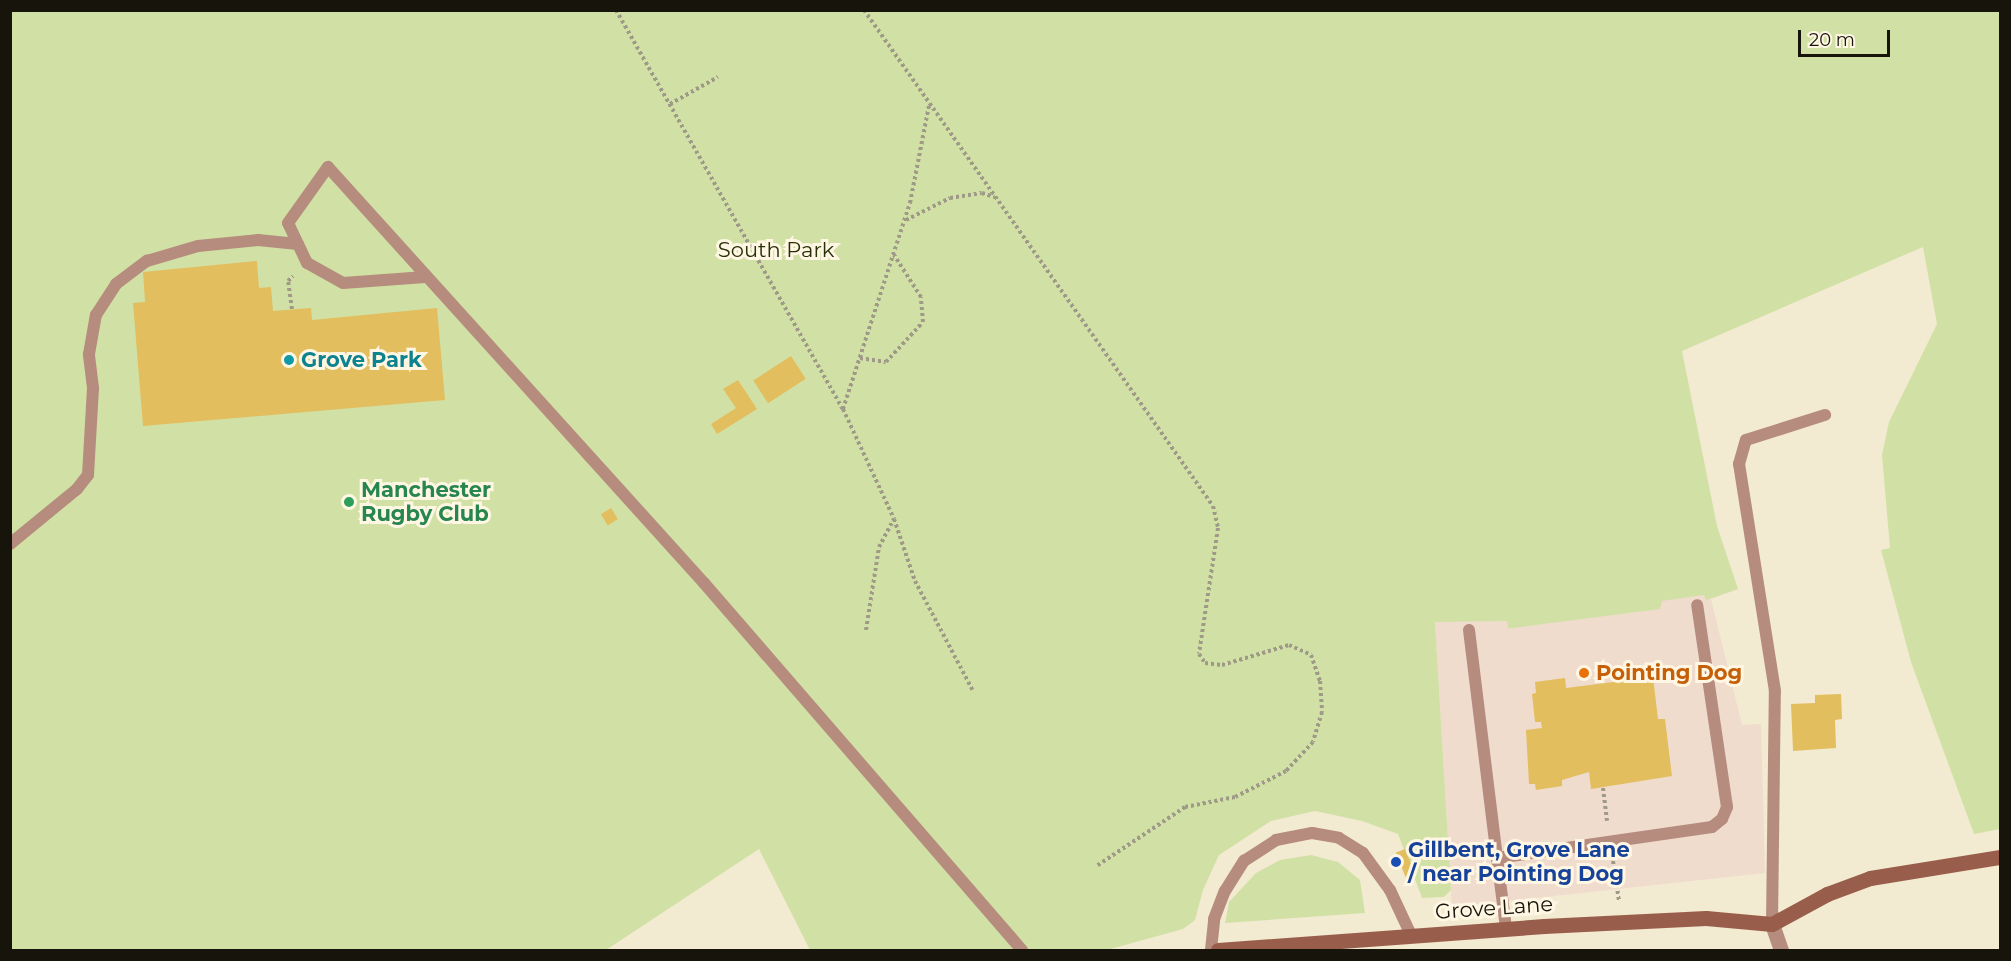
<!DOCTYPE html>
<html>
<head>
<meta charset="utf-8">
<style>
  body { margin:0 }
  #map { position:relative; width:2011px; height:961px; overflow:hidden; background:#f3ead2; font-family:Montserrat,sans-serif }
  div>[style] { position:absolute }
  .commercial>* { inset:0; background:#f0dccd }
  .green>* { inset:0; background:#d1e1a5 }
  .building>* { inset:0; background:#e2be5e; transform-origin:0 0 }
  .path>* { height:4px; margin-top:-2px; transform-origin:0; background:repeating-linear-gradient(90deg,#9f9987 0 3px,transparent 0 6px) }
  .service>* { height:12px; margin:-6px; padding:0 6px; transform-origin:6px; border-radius:6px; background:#b68c7f }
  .tertiary>* { height:15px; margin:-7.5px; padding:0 7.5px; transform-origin:7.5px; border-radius:7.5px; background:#b68c7f }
  .secondary>* { height:15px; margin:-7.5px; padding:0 7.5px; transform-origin:7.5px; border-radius:7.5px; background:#995e4b }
  .dots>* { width:16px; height:16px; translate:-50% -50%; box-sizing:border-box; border:3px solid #fff7e4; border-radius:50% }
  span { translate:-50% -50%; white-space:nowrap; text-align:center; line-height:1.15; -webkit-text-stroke:6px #fff7e4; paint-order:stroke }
  .park-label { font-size:21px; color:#283008 }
  .culture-label { font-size:21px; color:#0d838f; font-weight:700 }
  .left { translate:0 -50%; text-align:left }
  .leisure-label { font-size:21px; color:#27864d; font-weight:700 }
  .food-label { font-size:21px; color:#c56008; font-weight:700 }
  .transit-label { font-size:21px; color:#164399; font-weight:700 }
  .street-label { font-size:21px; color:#17140c }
  .frame { position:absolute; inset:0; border:12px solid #17140c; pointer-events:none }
  .scale { position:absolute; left:1798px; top:30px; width:92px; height:27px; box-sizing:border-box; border:3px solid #17140c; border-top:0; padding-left:8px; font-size:18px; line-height:21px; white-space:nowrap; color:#17140c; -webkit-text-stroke:4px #fff7e4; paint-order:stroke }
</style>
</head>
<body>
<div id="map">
  <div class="commercial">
    <i style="clip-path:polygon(1412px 555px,1738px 589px,1711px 599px,1742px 725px,1761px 724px,1765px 873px,1452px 907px,1435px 622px)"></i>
  </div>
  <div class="green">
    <i style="clip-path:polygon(10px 11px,2000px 11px,2000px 829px,1974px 834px,1911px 662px,1881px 550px,1890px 548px,1882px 455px,1889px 422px,1937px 324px,1923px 247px,1682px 351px,1717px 526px,1738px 589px,1706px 600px,1704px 595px,1662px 601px,1660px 609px,1513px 628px,1508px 628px,1507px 621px,1435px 622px,1451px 890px,1444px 897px,1422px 898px,1398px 834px,1362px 821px,1315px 811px,1271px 821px,1219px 855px,1203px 890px,1195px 920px,1183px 929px,1107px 950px,810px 950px,759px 849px,606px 950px,11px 950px)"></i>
    <i style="clip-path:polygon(1311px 855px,1338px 862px,1360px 880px,1365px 913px,1225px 923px,1229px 902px,1256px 873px,1280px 860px)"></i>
  </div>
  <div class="building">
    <i style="clip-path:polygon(257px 261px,259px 288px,271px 287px,273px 311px,311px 308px,312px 320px,437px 308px,445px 400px,143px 426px,133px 303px,145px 302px,143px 272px)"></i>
    <i style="left:791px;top:356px;width:27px;height:45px;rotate:57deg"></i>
    <i style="clip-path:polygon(738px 380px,757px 409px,717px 434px,711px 424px,736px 408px,723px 389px)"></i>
    <i style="left:611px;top:508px;width:13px;height:12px;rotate:58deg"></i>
    <i style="clip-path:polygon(1653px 677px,1658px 719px,1665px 719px,1672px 776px,1591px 789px,1589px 772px,1562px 780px,1562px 786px,1536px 790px,1535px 784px,1529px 784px,1526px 730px,1542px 728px,1541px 722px,1535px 722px,1532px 694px,1536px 693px,1535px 682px,1565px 678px,1566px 688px)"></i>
    <i style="clip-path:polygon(1841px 694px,1842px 719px,1835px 720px,1836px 748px,1793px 751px,1791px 704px,1815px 703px,1815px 695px)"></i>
    <i style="left:1405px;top:849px;width:27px;height:10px;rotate:68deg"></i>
  </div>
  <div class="path">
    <i style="left:616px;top:10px;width:459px;rotate:60.4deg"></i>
    <i style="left:843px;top:409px;width:121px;rotate:65.1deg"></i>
    <i style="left:894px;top:519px;width:65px;rotate:71.3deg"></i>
    <i style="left:915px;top:581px;width:124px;rotate:62.2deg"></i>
    <i style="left:864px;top:10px;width:606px;rotate:54.87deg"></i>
    <i style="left:1213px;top:506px;width:23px;rotate:77deg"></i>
    <i style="left:1218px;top:528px;width:127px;rotate:98.6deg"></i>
    <i style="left:1199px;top:654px;width:11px;rotate:56deg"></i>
    <i style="left:1205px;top:663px;width:17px;rotate:7deg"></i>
    <i style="left:1222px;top:665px;width:70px;rotate:-16.6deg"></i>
    <i style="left:1289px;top:645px;width:24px;rotate:24deg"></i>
    <i style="left:1311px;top:655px;width:28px;rotate:71deg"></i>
    <i style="left:1320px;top:681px;width:31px;rotate:86deg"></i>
    <i style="left:1322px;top:712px;width:31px;rotate:107deg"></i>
    <i style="left:1313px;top:742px;width:40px;rotate:133deg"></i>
    <i style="left:1286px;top:771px;width:57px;rotate:153deg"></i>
    <i style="left:1235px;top:797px;width:51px;rotate:168.7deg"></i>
    <i style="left:1185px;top:807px;width:105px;rotate:146.3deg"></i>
    <i style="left:670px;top:104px;width:55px;rotate:-29.4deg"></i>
    <i style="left:906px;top:220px;width:49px;rotate:-26.6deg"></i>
    <i style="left:950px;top:198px;width:32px;rotate:-9deg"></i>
    <i style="left:982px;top:193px;width:13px;rotate:18deg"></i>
    <i style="left:292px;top:309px;width:28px;rotate:-98deg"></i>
    <i style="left:288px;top:281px;width:7px;rotate:-45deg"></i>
    <i style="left:860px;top:358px;width:26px;rotate:9deg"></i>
    <i style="left:886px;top:362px;width:54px;rotate:-47.2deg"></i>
    <i style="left:923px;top:322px;width:25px;rotate:-95deg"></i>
    <i style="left:921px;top:297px;width:50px;rotate:-122.7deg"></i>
    <i style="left:843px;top:409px;width:217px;rotate:-72deg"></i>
    <i style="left:910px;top:203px;width:100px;rotate:-79deg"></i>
    <i style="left:866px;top:630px;width:84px;rotate:-81.1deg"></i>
    <i style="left:879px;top:547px;width:32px;rotate:-62deg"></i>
    <i style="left:1603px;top:788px;width:33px;rotate:83deg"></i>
    <i style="left:1613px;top:861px;width:40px;rotate:81.5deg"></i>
  </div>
  <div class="service">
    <i style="left:425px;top:277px;width:82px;rotate:175.8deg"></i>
    <i style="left:343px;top:283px;width:41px;rotate:-150.9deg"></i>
    <i style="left:307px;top:263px;width:44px;rotate:-115.4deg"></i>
    <i style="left:288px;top:223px;width:69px;rotate:-54.5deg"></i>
    <i style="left:328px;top:167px;width:561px;rotate:47.89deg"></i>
    <i style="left:704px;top:583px;width:486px;rotate:49.1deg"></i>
    <i style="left:10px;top:544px;width:87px;rotate:-39.4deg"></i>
    <i style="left:77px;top:489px;width:18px;rotate:-52deg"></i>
    <i style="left:88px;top:475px;width:87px;rotate:-86.7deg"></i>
    <i style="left:93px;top:388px;width:34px;rotate:-97deg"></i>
    <i style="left:89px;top:354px;width:40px;rotate:-80deg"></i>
    <i style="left:96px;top:315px;width:37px;rotate:-57deg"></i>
    <i style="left:116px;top:284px;width:39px;rotate:-37deg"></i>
    <i style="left:147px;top:261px;width:53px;rotate:-16.4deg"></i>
    <i style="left:198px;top:246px;width:60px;rotate:-5.7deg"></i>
    <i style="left:258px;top:240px;width:40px;rotate:5.7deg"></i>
    <i style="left:1469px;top:630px;width:230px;rotate:83deg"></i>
    <i style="left:1772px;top:924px;width:233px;rotate:-89.3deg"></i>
    <i style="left:1775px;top:691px;width:230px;rotate:-99deg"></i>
    <i style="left:1739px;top:464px;width:25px;rotate:-74deg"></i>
    <i style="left:1746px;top:440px;width:83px;rotate:-17.6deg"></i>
    <i style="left:1506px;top:928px;width:71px;rotate:-97.3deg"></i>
    <i style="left:1497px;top:858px;width:217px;rotate:-8.2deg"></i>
    <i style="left:1712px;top:827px;width:13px;rotate:-39deg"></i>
    <i style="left:1722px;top:819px;width:13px;rotate:-67deg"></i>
    <i style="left:1727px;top:807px;width:204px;rotate:-98.4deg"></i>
    <i style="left:1211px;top:950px;width:31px;rotate:-84deg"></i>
    <i style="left:1214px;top:919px;width:30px;rotate:-69deg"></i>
    <i style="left:1225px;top:891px;width:36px;rotate:-58deg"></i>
    <i style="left:1244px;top:861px;width:38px;rotate:-33deg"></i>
    <i style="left:1276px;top:840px;width:37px;rotate:-11deg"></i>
    <i style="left:1312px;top:833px;width:27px;rotate:10deg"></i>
    <i style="left:1339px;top:838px;width:28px;rotate:32deg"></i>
    <i style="left:1363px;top:853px;width:46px;rotate:53.9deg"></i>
    <i style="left:1390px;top:890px;width:50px;rotate:65deg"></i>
  </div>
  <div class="tertiary">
    <i style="left:1772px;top:924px;width:28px;rotate:71deg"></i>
  </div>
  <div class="secondary">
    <i style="left:1218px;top:950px;width:327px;rotate:-4.2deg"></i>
    <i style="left:1544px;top:926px;width:162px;rotate:-2.8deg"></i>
    <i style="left:1706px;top:918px;width:66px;rotate:5.2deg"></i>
    <i style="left:1772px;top:924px;width:63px;rotate:-28.6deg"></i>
    <i style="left:1827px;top:894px;width:46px;rotate:-20.4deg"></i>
    <i style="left:1870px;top:878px;width:132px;rotate:-9.2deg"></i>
  </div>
  <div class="dots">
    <i style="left:289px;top:360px;background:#0f9aa8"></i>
    <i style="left:349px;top:502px;background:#2e9e5b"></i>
    <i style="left:1584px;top:673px;background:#e8710a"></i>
    <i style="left:1396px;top:862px;background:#1a4fb4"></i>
  </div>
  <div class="park-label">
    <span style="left:776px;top:250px">South Park</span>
  </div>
  <div class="culture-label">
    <span class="left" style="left:301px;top:360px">Grove Park</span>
  </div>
  <div class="leisure-label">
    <span class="left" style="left:361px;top:502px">Manchester<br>Rugby Club</span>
  </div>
  <div class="food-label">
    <span class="left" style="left:1596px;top:673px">Pointing Dog</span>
  </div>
  <div class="transit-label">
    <span class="left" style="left:1408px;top:862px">Gillbent, Grove Lane<br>/ near Pointing Dog</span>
  </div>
  <div class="street-label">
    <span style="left:1494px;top:908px;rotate:-4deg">Grove Lane</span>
  </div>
  <div class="frame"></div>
  <div class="scale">20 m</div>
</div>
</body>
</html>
